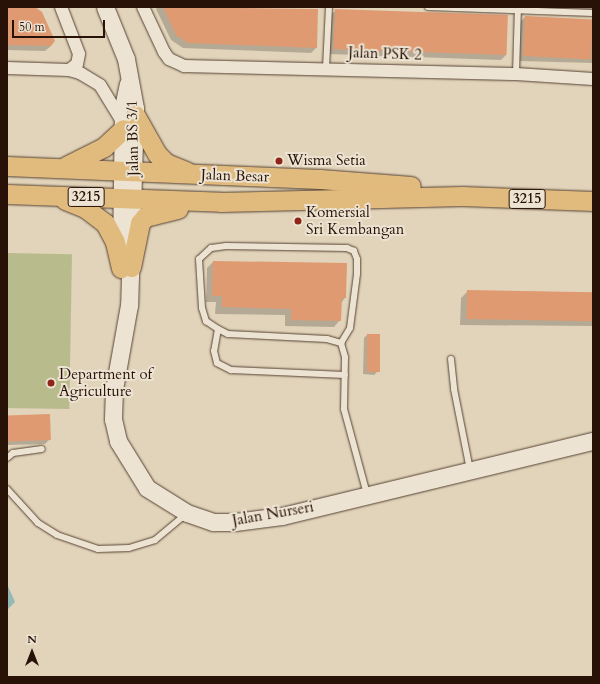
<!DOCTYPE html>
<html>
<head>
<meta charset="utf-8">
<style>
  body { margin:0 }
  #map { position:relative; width:600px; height:684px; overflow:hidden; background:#e2d4ba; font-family:Cardo,serif }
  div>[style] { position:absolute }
  .green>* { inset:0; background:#b8bb8c; transform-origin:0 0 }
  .water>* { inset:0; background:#95b7b5 }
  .shadow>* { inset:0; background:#0003 }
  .building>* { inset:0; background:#df9a72; transform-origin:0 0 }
  .roads { filter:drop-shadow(0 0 1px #564234) drop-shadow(0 0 1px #564234) }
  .lane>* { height:6px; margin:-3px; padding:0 3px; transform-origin:3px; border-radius:3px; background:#ece3d2 }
  .street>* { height:12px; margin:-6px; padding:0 6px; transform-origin:6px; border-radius:6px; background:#ece3d2 }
  .secondary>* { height:17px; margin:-8.5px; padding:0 8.5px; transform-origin:8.5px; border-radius:8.5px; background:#ece3d2 }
  .primary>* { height:19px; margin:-9.5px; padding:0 9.5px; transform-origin:9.5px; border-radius:9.5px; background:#e1ba7d }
  .dots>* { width:11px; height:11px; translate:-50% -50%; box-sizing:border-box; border:2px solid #ece3d2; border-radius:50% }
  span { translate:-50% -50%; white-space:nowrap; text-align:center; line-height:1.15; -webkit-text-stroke:4px #ece3d2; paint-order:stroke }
  .shield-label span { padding:1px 3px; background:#ece3d2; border:1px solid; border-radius:3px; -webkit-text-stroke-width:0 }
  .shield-label { font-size:14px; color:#281207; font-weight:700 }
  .street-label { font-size:15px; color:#281207 }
  .poi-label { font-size:15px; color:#281207 }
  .left { translate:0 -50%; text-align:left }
  .frame { position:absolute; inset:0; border:8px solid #281207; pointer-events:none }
  .north { position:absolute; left:12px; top:632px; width:40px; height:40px; -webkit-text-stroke:3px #ece3d2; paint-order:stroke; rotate:0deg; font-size:11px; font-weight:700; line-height:16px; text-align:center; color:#281207 }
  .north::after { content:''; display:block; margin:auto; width:14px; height:18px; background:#281207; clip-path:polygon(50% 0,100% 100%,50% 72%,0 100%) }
  .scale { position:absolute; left:12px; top:20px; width:93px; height:18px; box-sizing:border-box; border:2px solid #281207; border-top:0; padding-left:5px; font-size:12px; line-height:14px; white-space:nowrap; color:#281207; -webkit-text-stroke:3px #ece3d2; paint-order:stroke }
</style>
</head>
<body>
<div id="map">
  <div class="green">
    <i style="left:7px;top:253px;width:65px;height:155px;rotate:1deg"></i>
  </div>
  <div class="water">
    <i style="clip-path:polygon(7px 584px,15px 602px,7px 610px)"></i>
  </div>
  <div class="shadow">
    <i style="clip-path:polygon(7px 7px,33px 7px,51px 46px,45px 51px,7px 50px)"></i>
    <i style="clip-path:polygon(158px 7px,317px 10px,316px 48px,311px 53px,183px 48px,171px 40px,156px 9px)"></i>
    <i style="clip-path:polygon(521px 7px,593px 7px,593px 12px,521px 10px)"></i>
    <i style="clip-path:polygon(336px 10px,506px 55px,501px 60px,329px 54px,331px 15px)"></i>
    <i style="clip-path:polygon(525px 17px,593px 20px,593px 63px,519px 61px,520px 22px)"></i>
    <i style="clip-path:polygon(213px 262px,345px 298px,341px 303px,340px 320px,334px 327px,285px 326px,285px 315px,215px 314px,216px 302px,206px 302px,207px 268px)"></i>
    <i style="clip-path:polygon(468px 291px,593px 293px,593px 326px,460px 325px,461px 298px)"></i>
    <i style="clip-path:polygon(367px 335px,377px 372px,374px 375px,363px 374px,364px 338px)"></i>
    <i style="clip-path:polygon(7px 416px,50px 439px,45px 444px,7px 445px)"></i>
  </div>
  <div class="building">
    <i style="clip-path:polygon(7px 7px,35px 7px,42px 12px,55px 41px,51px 46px,7px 45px)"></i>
    <i style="clip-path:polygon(163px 7px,318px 9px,317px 48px,188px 43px,176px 35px)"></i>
    <i style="left:335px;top:9px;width:173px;height:40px;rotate:2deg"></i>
    <i style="left:525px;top:16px;width:68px;height:40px;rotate:3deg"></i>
    <i style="clip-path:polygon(213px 261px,347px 263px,346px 298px,342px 298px,341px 321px,291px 320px,291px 309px,222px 307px,222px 296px,212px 296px)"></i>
    <i style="left:467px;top:290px;width:126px;height:29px;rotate:1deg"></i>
    <i style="left:367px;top:334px;width:13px;height:38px"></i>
    <i style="left:50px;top:414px;width:26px;height:43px;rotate:88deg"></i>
  </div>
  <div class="roads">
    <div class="lane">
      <i style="left:428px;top:7px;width:165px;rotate:2.1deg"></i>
      <i style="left:326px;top:68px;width:61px;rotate:-87.2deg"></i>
      <i style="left:516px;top:74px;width:66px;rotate:-88.3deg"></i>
      <i style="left:218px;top:329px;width:22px;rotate:100deg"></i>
      <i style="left:214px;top:351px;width:12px;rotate:76deg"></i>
      <i style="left:217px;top:363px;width:16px;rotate:27deg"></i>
      <i style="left:231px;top:370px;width:114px;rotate:2.5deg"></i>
      <i style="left:341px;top:343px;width:17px;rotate:-59deg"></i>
      <i style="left:350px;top:328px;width:54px;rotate:-82.6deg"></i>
      <i style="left:357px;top:274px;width:15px;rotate:-90deg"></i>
      <i style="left:357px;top:259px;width:9px;rotate:-111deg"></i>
      <i style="left:354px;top:251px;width:8px;rotate:-157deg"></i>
      <i style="left:347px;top:248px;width:121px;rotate:-179.1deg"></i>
      <i style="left:226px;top:246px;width:15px;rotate:172deg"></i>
      <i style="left:211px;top:248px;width:16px;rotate:137deg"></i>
      <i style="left:199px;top:259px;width:49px;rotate:86.5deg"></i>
      <i style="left:202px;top:308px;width:14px;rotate:73deg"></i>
      <i style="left:206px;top:321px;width:14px;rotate:34deg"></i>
      <i style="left:218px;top:329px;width:11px;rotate:27deg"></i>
      <i style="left:228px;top:334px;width:99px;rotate:2.9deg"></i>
      <i style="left:327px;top:339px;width:15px;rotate:16deg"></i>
      <i style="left:341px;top:343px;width:15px;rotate:74deg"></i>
      <i style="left:345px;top:357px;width:52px;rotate:91.1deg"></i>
      <i style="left:344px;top:409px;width:88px;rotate:74.9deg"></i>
      <i style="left:451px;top:359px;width:30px;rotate:84deg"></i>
      <i style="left:454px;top:389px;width:83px;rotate:78.8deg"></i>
      <i style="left:7px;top:458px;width:8px;rotate:-40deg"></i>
      <i style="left:13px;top:453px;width:29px;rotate:-8deg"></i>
      <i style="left:7px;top:489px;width:46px;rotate:47.6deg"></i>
      <i style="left:38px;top:523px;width:22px;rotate:32deg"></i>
      <i style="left:57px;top:535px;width:43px;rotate:18.9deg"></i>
      <i style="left:98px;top:549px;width:31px;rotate:-2deg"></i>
      <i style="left:129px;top:548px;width:27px;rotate:-17deg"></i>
      <i style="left:155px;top:540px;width:39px;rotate:-40deg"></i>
    </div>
    <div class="street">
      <i style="left:61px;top:7px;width:50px;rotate:69deg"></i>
      <i style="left:79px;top:54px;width:10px;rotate:101deg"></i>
      <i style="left:77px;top:64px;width:10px;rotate:143deg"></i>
      <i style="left:143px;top:7px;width:50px;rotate:65deg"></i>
      <i style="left:164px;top:52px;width:9px;rotate:54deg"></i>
      <i style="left:169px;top:59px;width:17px;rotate:25deg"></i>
      <i style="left:184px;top:66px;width:332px;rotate:1.4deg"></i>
      <i style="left:516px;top:74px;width:77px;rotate:3.7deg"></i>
      <i style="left:7px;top:68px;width:62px;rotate:1.8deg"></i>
      <i style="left:69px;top:70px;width:11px;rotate:15deg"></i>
      <i style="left:80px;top:73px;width:23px;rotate:31deg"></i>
      <i style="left:100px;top:85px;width:42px;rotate:58.6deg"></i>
    </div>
    <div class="secondary">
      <i style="left:105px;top:7px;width:56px;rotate:68deg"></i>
      <i style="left:126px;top:59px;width:50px;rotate:79.6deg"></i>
      <i style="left:135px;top:108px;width:197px;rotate:91.7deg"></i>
      <i style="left:129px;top:305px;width:85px;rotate:100.1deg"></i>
      <i style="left:114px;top:389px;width:30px;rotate:92deg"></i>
      <i style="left:113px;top:419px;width:23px;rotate:77deg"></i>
      <i style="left:118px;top:441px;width:55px;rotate:58.3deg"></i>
      <i style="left:147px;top:488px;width:47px;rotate:32deg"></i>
      <i style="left:187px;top:513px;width:28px;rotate:19deg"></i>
      <i style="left:213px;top:522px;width:22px"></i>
      <i style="left:235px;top:522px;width:47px;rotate:-7.3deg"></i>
      <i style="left:282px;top:516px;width:320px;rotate:-13.6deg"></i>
      <i style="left:121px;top:251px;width:144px;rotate:-89.2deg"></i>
      <i style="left:123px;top:107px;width:24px;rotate:-78deg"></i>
    </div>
    <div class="primary">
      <i style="left:135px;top:115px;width:45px;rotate:60.6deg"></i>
      <i style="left:157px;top:154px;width:13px;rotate:45deg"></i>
      <i style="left:166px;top:163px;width:22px;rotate:22deg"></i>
      <i style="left:7px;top:166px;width:313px;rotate:2.4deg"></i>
      <i style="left:320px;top:179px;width:91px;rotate:4.4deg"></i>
      <i style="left:66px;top:166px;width:42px;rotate:-26.6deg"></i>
      <i style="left:104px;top:147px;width:26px;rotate:-43deg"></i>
      <i style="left:7px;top:194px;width:214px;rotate:2.1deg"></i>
      <i style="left:221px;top:202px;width:241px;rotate:-1.4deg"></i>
      <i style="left:462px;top:196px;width:131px;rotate:2.2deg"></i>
      <i style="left:65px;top:200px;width:22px;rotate:22deg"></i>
      <i style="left:85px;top:208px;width:25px;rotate:37deg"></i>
      <i style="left:105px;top:223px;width:21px;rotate:62deg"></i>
      <i style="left:115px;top:242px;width:27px;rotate:77deg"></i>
      <i style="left:131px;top:267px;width:45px;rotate:-78.4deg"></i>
      <i style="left:140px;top:223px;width:8px;rotate:-50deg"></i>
      <i style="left:145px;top:217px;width:34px;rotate:-14deg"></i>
    </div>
  </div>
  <div class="dots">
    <i style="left:279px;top:161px;background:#8f2418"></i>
    <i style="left:298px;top:221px;background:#8f2418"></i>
    <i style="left:51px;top:383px;background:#8f2418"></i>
  </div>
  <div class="shield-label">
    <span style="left:86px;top:197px">3215</span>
    <span style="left:527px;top:199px">3215</span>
  </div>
  <div class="street-label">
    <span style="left:385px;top:54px;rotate:2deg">Jalan PSK 2</span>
    <span style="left:133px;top:138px;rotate:-91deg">Jalan BS 3/1</span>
    <span style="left:235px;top:176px;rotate:2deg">Jalan Besar</span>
    <span style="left:273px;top:514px;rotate:-10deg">Jalan Nurseri</span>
  </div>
  <div class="poi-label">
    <span class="left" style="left:287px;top:161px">Wisma Setia</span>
    <span class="left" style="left:306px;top:221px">Komersial<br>Sri Kembangan</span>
    <span class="left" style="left:59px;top:383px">Department of<br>Agriculture</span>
  </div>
  <div class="frame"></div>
  <div class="north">N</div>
  <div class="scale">50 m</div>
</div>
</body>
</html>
